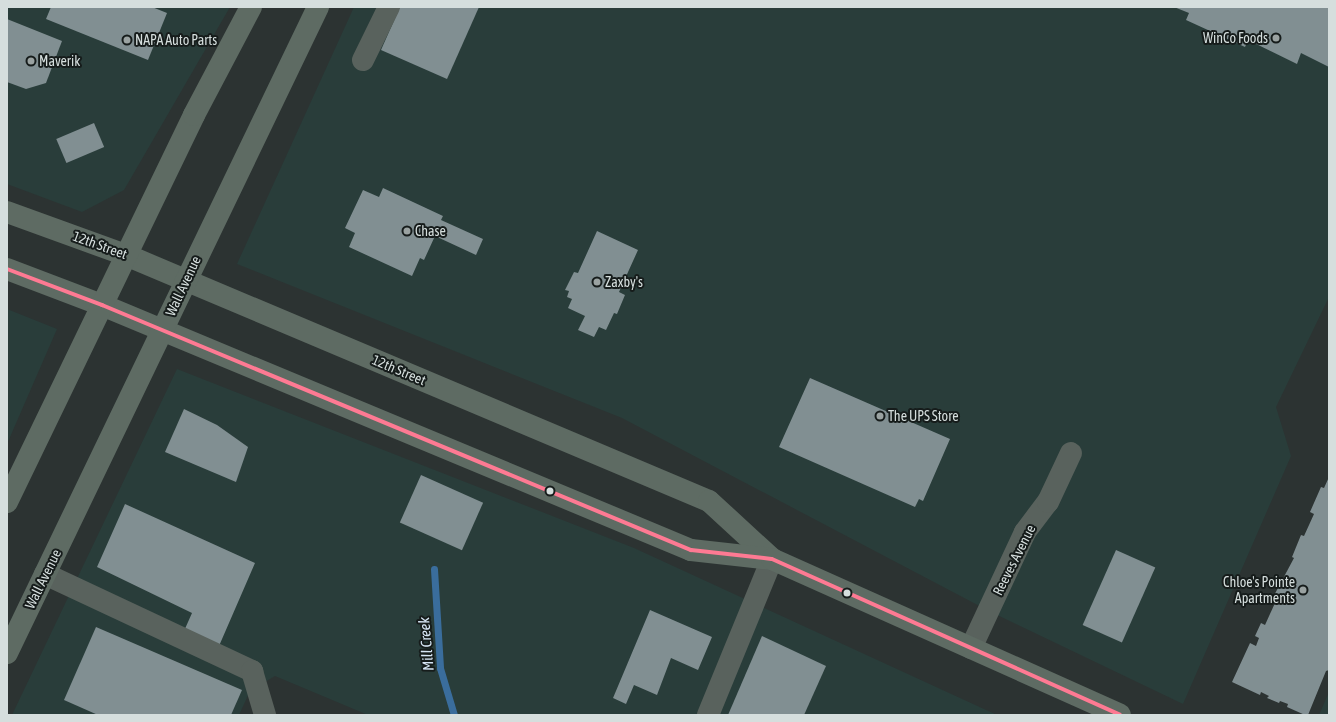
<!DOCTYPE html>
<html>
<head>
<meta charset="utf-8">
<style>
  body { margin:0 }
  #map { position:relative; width:1336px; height:722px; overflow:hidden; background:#2c3332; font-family:"Asap Condensed",sans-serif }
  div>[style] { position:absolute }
  .built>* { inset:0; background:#293d3a }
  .stream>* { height:7px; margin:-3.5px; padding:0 3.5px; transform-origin:3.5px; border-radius:3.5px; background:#3a6d9c }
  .building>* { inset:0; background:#818f92; transform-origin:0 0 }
  .minor>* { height:22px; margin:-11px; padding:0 11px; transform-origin:11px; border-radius:11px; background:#59625d }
  .major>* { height:22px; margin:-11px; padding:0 11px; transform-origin:11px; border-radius:11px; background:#5e6b63 }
  .bus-1>* { height:4px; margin:-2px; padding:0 2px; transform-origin:2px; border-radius:2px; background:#fe7a93 }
  .dots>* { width:11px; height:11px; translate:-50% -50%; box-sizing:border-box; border:2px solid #161c1b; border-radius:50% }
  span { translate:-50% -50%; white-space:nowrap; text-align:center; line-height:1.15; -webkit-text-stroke:4px #161c1b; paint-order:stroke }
  .poi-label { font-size:14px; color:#d5dedd }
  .right { translate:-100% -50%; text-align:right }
  .left { translate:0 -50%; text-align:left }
  .street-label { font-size:14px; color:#d5dedd }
  .water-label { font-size:15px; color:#d6e5f4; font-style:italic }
  .frame { position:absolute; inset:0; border:8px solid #d5dedd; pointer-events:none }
</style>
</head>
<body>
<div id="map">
  <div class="built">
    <i style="clip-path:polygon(7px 7px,230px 7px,124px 190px,82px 212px,7px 184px)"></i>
    <i style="clip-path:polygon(354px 7px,1329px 7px,1329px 297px,1276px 407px,1291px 456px,1183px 704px,989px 611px,622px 418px,237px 264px)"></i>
    <i style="clip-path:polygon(7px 309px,57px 329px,7px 444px)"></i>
    <i style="clip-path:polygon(177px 369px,634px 548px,997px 715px,368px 715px,275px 676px,250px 691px,239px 715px,12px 715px)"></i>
    <i style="clip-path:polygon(1329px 692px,1329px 715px,1319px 715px)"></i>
  </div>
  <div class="stream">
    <i style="left:434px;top:569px;width:99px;rotate:86.5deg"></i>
    <i style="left:440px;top:668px;width:49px;rotate:73.4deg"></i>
  </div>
  <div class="building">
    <i style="clip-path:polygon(51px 7px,152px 7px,167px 13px,148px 60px,46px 19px)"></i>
    <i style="clip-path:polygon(400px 7px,479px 7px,447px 79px,381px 50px)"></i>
    <i style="clip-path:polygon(1174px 7px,1329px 7px,1329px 67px,1301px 53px,1297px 64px,1248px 40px,1245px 47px,1186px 20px,1189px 13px)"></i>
    <i style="clip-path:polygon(7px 19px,62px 41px,46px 83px,26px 89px,7px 82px)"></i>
    <i style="left:94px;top:123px;width:26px;height:41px;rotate:67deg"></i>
    <i style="clip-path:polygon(383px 188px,443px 216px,441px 220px,483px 239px,476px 255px,435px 236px,424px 260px,420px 258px,412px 276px,349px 247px,355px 233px,345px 228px,363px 190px,379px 197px)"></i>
    <i style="clip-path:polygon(597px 231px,638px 250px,619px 292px,625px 295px,617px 314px,614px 313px,606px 330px,599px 327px,594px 337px,578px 330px,585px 316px,568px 308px,572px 299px,567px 297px,569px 291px,565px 290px,574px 272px,578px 273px)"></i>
    <i style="clip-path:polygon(810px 378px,950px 439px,923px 501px,919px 499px,915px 507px,779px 447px)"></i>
    <i style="clip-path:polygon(184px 409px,217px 425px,248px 447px,236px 482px,165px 452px)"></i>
    <i style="left:421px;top:475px;width:68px;height:52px;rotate:24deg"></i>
    <i style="clip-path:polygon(1329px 477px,1329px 670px,1326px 671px,1308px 715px,1305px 715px,1287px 707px,1288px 704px,1280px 701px,1279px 703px,1267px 698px,1269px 696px,1261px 692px,1260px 695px,1232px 682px,1250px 643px,1256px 646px,1259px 638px,1255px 636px,1261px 623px,1265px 625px,1275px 603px,1271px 601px,1294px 558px,1292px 557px,1301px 535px,1304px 536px,1314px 514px,1310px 512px,1321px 487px,1324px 488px)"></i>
    <i style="clip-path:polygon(125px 504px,255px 563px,219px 646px,184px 631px,192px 613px,97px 567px)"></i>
    <i style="left:1116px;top:550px;width:43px;height:82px;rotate:24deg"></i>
    <i style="clip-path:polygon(650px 610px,712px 637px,698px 670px,671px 658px,657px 695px,634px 685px,626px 704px,613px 698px)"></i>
    <i style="clip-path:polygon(96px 627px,242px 690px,231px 715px,98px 715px,64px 700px)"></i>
    <i style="clip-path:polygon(762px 636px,826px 666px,804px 715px,728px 715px)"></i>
  </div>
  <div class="minor">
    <i style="left:363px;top:60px;width:59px;rotate:-63.9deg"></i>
    <i style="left:45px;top:574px;width:229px;rotate:25.1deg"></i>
    <i style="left:252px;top:671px;width:46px;rotate:73.5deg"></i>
    <i style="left:971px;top:648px;width:128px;rotate:-65deg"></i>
    <i style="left:1025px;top:532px;width:38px;rotate:-53deg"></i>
    <i style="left:1048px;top:502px;width:54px;rotate:-64.9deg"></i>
    <i style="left:708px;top:715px;width:169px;rotate:-67.7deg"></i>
  </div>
  <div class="major">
    <i style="left:7px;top:212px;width:127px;rotate:19.9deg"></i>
    <i style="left:126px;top:255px;width:633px;rotate:22.88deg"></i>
    <i style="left:709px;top:501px;width:86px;rotate:42.6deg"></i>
    <i style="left:7px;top:269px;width:102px;rotate:20.8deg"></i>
    <i style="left:102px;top:305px;width:638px;rotate:22.59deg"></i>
    <i style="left:691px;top:550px;width:81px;rotate:6.3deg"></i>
    <i style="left:772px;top:559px;width:381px;rotate:24.1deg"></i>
    <i style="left:7px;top:502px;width:430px;rotate:-64.2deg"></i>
    <i style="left:194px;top:115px;width:122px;rotate:-62.2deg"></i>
    <i style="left:7px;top:653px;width:717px;rotate:-64.29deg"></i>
  </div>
  <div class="bus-1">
    <i style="left:7px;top:269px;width:102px;rotate:20.8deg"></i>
    <i style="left:102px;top:305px;width:638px;rotate:22.59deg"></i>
    <i style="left:691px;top:550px;width:81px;rotate:6.3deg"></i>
    <i style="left:772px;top:559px;width:381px;rotate:24.1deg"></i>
  </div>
  <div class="dots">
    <i style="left:1276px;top:38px;background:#9aa2a1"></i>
    <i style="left:127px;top:40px;background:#9aa2a1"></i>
    <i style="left:31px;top:61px;background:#9aa2a1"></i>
    <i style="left:407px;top:231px;background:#9aa2a1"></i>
    <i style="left:597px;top:282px;background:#9aa2a1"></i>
    <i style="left:880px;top:416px;background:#9aa2a1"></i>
    <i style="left:550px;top:491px;background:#d5dedd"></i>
    <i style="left:1303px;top:590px;background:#9aa2a1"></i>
    <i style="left:847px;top:593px;background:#d5dedd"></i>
  </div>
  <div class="poi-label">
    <span class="right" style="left:1268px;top:38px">WinCo Foods</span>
    <span class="left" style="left:135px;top:40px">NAPA Auto Parts</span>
    <span class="left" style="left:39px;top:61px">Maverik</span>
    <span class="left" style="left:415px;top:231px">Chase</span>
    <span class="left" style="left:605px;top:282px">Zaxby's</span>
    <span class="left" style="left:888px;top:416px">The UPS Store</span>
    <span class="right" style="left:1295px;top:590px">Chloe's Pointe<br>Apartments</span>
  </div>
  <div class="street-label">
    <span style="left:100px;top:245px;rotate:20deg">12th Street</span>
    <span style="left:183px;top:286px;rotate:-65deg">Wall Avenue</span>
    <span style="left:399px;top:370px;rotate:23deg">12th Street</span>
    <span style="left:1014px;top:560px;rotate:-63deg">Reeves Avenue</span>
    <span style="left:43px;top:579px;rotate:-64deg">Wall Avenue</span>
  </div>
  <div class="water-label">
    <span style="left:426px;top:644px;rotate:-95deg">Mill Creek</span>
  </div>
  <div class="frame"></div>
</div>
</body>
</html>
